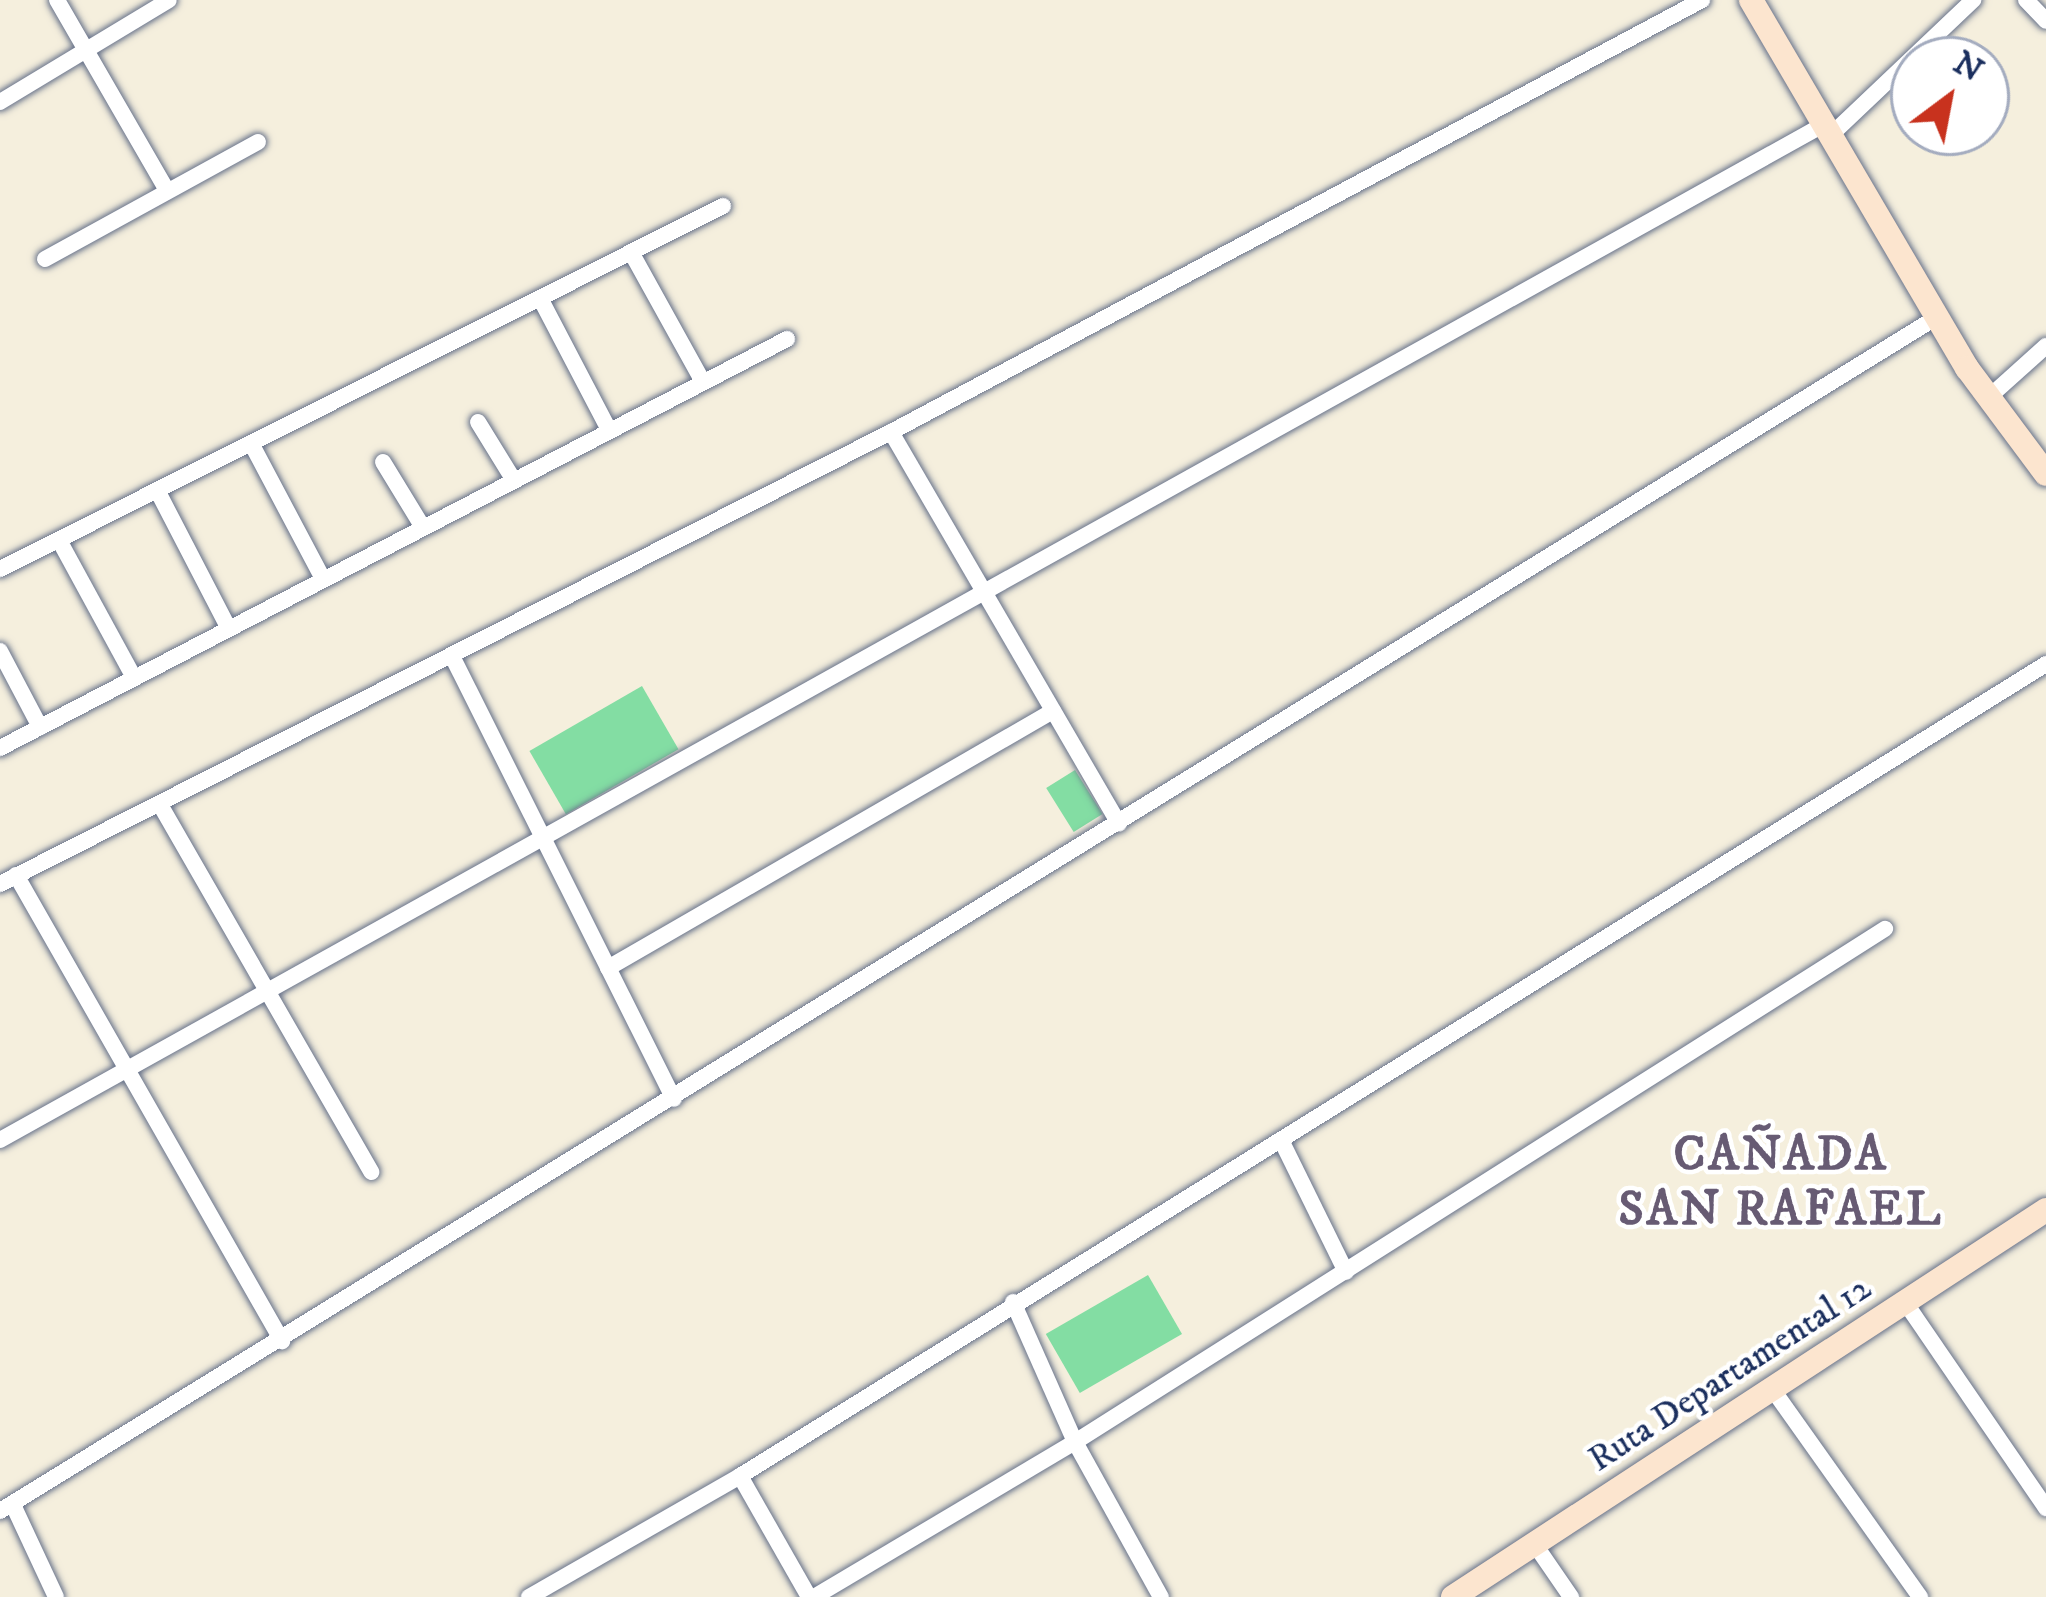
<!DOCTYPE html>
<html>
<head>
<meta charset="utf-8">
<style>
  body { margin:0 }
  #map { position:relative; width:2046px; height:1597px; overflow:hidden; background:#f5efdd; font-family:"IM FELL DW Pica",serif }
  div>[style] { position:absolute }
  .green>* { inset:0; background:#83dda3; transform-origin:0 0 }
  .roads { filter:drop-shadow(0 0 3px #67728a) drop-shadow(0 0 3px #67728a) }
  .street>* { height:16px; margin:-8px; padding:0 8px; transform-origin:8px; border-radius:8px; background:#fff }
  .secondary>* { height:24px; margin:-12px; padding:0 12px; transform-origin:12px; border-radius:12px; background:#fce5cf }
  span { translate:-50% -50%; white-space:nowrap; text-align:center; line-height:1.15; -webkit-text-stroke:9px #fff; paint-order:stroke }
  .street-label { font-size:36px; color:#1b2f5e }
  .district-label { font-size:48px; color:#675b73; font-weight:700; letter-spacing:3px }
  .north { position:absolute; left:1890px; top:36px; width:120px; height:120px; box-sizing:border-box; background:#fff; border:3px solid #a4acbf; border-radius:50%; rotate:32deg; font-size:33px; font-weight:700; line-height:48px; text-align:center; color:#1b2f5e }
  .north::after { content:''; display:block; margin:auto; width:42px; height:54px; background:#c8321e; clip-path:polygon(50% 0,100% 100%,50% 72%,0 100%) }
</style>
</head>
<body>
<div id="map">
  <div class="green">
    <i style="left:642px;top:686px;width:73px;height:130px;rotate:60deg"></i>
    <i style="left:1075px;top:770px;width:52px;height:34px;rotate:58deg"></i>
    <i style="left:1148px;top:1275px;width:68px;height:118px;rotate:60deg"></i>
  </div>
  <div class="roads">
    <div class="street">
      <i style="left:57px;top:0;width:218px;rotate:60deg"></i>
      <i style="left:2026px;top:0;width:29px;rotate:46deg"></i>
      <i style="left:0;top:102px;width:197px;rotate:-31.1deg"></i>
      <i style="left:1832px;top:134px;width:195px;rotate:-43.5deg"></i>
      <i style="left:631px;top:252px;width:149px;rotate:61deg"></i>
      <i style="left:45px;top:259px;width:243px;rotate:-28.8deg"></i>
      <i style="left:540px;top:298px;width:149px;rotate:62.4deg"></i>
      <i style="left:1988px;top:398px;width:78px;rotate:-41.9deg"></i>
      <i style="left:478px;top:422px;width:67px;rotate:58.4deg"></i>
      <i style="left:891px;top:432px;width:453px;rotate:59.8deg"></i>
      <i style="left:251px;top:443px;width:152px;rotate:62.1deg"></i>
      <i style="left:383px;top:462px;width:75px;rotate:58.6deg"></i>
      <i style="left:157px;top:490px;width:152px;rotate:62.6deg"></i>
      <i style="left:59px;top:540px;width:153px;rotate:61.4deg"></i>
      <i style="left:0;top:569px;width:809px;rotate:-26.66deg"></i>
      <i style="left:0;top:651px;width:86px;rotate:62.2deg"></i>
      <i style="left:453px;top:658px;width:493px;rotate:63.4deg"></i>
      <i style="left:0;top:748px;width:887px;rotate:-27.46deg"></i>
      <i style="left:162px;top:808px;width:420px;rotate:60.1deg"></i>
      <i style="left:16px;top:875px;width:537px;rotate:60.28deg"></i>
      <i style="left:0;top:884px;width:999px;rotate:-26.9deg"></i>
      <i style="left:891px;top:432px;width:919px;rotate:-28.04deg"></i>
      <i style="left:608px;top:968px;width:514px;rotate:-30.01deg"></i>
      <i style="left:0;top:1140px;width:2089px;rotate:-29.11deg"></i>
      <i style="left:1281px;top:1140px;width:147px;rotate:63.8deg"></i>
      <i style="left:1013px;top:1302px;width:153px;rotate:66.1deg"></i>
      <i style="left:1075px;top:1442px;width:177px;rotate:61deg"></i>
      <i style="left:1905px;top:1302px;width:250px;rotate:55.6deg"></i>
      <i style="left:1773px;top:1390px;width:254px;rotate:54.6deg"></i>
      <i style="left:740px;top:1476px;width:139px;rotate:60.3deg"></i>
      <i style="left:14px;top:1507px;width:99px;rotate:65deg"></i>
      <i style="left:0;top:1511px;width:2275px;rotate:-31.65deg"></i>
      <i style="left:1536px;top:1546px;width:62px;rotate:55.5deg"></i>
      <i style="left:529px;top:1597px;width:243px;rotate:-29.8deg"></i>
      <i style="left:740px;top:1476px;width:1538px;rotate:-31.87deg"></i>
      <i style="left:814px;top:1597px;width:304px;rotate:-30.7deg"></i>
      <i style="left:1075px;top:1442px;width:959px;rotate:-32.35deg"></i>
    </div>
    <div class="secondary">
      <i style="left:1751px;top:0;width:427px;rotate:59.6deg"></i>
      <i style="left:1967px;top:368px;width:132px;rotate:53.3deg"></i>
      <i style="left:1453px;top:1597px;width:708px;rotate:-33.13deg"></i>
    </div>
  </div>
  <div class="street-label">
    <span style="left:1730px;top:1374px;rotate:-33deg">Ruta Departamental 12</span>
  </div>
  <div class="district-label">
    <span style="left:1781px;top:1183px">CAÑADA<br>SAN RAFAEL</span>
  </div>
  <div class="north">N</div>
</div>
</body>
</html>
